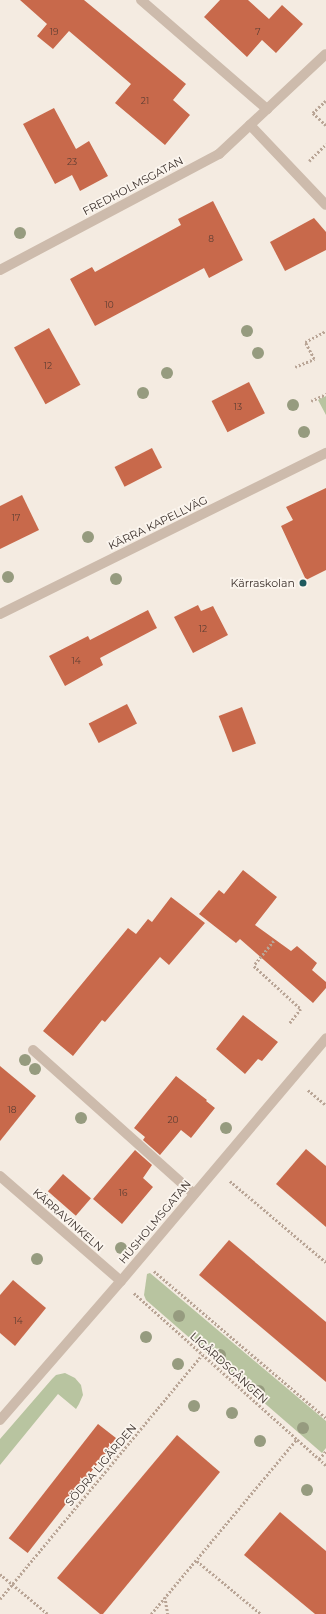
<!DOCTYPE html>
<html>
<head>
<meta charset="utf-8">
<style>
  body { margin:0 }
  #map { position:relative; width:326px; height:1614px; overflow:hidden; background:#f4ebe1; font-family:Montserrat,sans-serif }
  div>[style] { position:absolute }
  .green>* { inset:0; background:#b8c4a0 }
  .building>* { inset:0; background:#c8694b; transform-origin:0 0 }
  .path>* { height:2.5px; margin-top:-1.25px; transform-origin:0; background:repeating-linear-gradient(90deg,#b9a596 0 2px,transparent 0 4px) }
  .service>* { height:10px; margin:-5px; padding:0 5px; transform-origin:5px; border-radius:5px; background:#cdbbac }
  .minor>* { height:10px; margin:-5px; padding:0 5px; transform-origin:5px; border-radius:5px; background:#cdbbac }
  .trees>* { width:12px; height:12px; margin:-6px; border-radius:50%; background:#969b7f }
  .dots>* { width:11px; height:11px; translate:-50% -50%; box-sizing:border-box; border:2px solid #fbf5ee; border-radius:50% }
  span { translate:-50% -50%; white-space:nowrap; text-align:center; line-height:1.15; -webkit-text-stroke:3.5px #fbf5ee; paint-order:stroke }
  .number-label { font-size:9px; color:#5e3e33 }
  .number-label span { -webkit-text-stroke-width:0 }
  .street-label { font-size:11px; color:#3b302b }
  .poi-label { font-size:11px; color:#3b302b }
  .right { translate:-100% -50%; text-align:right }
</style>
</head>
<body>
<div id="map">
  <div class="green">
    <i style="clip-path:polygon(326px 396px,326px 415px,318px 400px)"></i>
    <i style="clip-path:polygon(150px 1273px,326px 1421px,326px 1448px,322px 1453px,146px 1300px,144px 1295px,147px 1274px)"></i>
    <i style="clip-path:polygon(65px 1373px,75px 1378px,81px 1385px,83px 1395px,79px 1404px,76px 1409px,58px 1394px,0 1465px,0 1439px,52px 1379px,56px 1375px)"></i>
  </div>
  <div class="building">
    <i style="clip-path:polygon(20px 0,84px 0,186px 84px,173px 100px,190px 115px,165px 145px,115px 103px,131px 84px,69px 31px,53px 49px,37px 36px,47px 24px)"></i>
    <i style="clip-path:polygon(220px 0,248px 0,269px 19px,282px 5px,303px 24px,276px 53px,262px 40px,247px 57px,204px 17px)"></i>
    <i style="clip-path:polygon(54px 108px,76px 149px,89px 141px,108px 176px,80px 191px,72px 175px,55px 184px,23px 124px)"></i>
    <i style="clip-path:polygon(213px 201px,243px 260px,209px 278px,204px 268px,95px 326px,70px 279px,92px 267px,95px 272px,181px 225px,178px 219px)"></i>
    <i style="clip-path:polygon(314px 218px,326px 232px,326px 250px,285px 271px,270px 242px)"></i>
    <i style="left:49px;top:328px;width:65px;height:40px;rotate:61deg"></i>
    <i style="left:249px;top:382px;width:35px;height:42px;rotate:63deg"></i>
    <i style="left:152px;top:448px;width:22px;height:42px;rotate:63deg"></i>
    <i style="clip-path:polygon(326px 488px,326px 570px,306px 580px,281px 526px,293px 520px,286px 507px)"></i>
    <i style="clip-path:polygon(22px 495px,39px 530px,0 549px,0 506px)"></i>
    <i style="clip-path:polygon(198px 605px,201px 611px,213px 606px,228px 635px,193px 653px,174px 617px)"></i>
    <i style="clip-path:polygon(148px 610px,157px 628px,100px 658px,103px 665px,65px 686px,49px 656px,88px 636px,90px 640px)"></i>
    <i style="left:127px;top:704px;width:22px;height:43px;rotate:63deg"></i>
    <i style="left:242px;top:707px;width:39px;height:25px;rotate:69deg"></i>
    <i style="clip-path:polygon(243px 870px,277px 897px,255px 925px,291px 951px,297px 946px,317px 963px,312px 970px,326px 982px,326px 988px,313px 1003px,240px 939px,236px 943px,199px 914px,219px 890px,224px 894px)"></i>
    <i style="clip-path:polygon(171px 897px,205px 923px,169px 965px,160px 957px,105px 1022px,102px 1020px,73px 1056px,43px 1031px,128px 928px,136px 934px,148px 919px,152px 922px)"></i>
    <i style="clip-path:polygon(243px 1015px,278px 1042px,262px 1061px,258px 1059px,245px 1074px,216px 1049px)"></i>
    <i style="clip-path:polygon(0 1066px,36px 1096px,0 1141px)"></i>
    <i style="clip-path:polygon(176px 1076px,207px 1100px,206px 1101px,215px 1108px,191px 1138px,181px 1130px,160px 1155px,143px 1140px,145px 1137px,134px 1128px)"></i>
    <i style="clip-path:polygon(306px 1149px,326px 1166px,326px 1227px,276px 1184px)"></i>
    <i style="clip-path:polygon(135px 1150px,152px 1165px,143px 1178px,153px 1187px,122px 1224px,93px 1199px)"></i>
    <i style="left:63px;top:1174px;width:37px;height:23px;rotate:41deg"></i>
    <i style="clip-path:polygon(229px 1240px,326px 1322px,326px 1382px,199px 1275px)"></i>
    <i style="clip-path:polygon(13px 1280px,46px 1308px,15px 1346px,0 1333px,0 1295px)"></i>
    <i style="left:98px;top:1424px;width:24px;height:145px;rotate:38deg"></i>
    <i style="clip-path:polygon(177px 1435px,220px 1472px,103px 1614px,100px 1614px,57px 1578px)"></i>
    <i style="clip-path:polygon(280px 1512px,326px 1551px,326px 1614px,315px 1614px,244px 1555px)"></i>
  </div>
  <div class="path">
    <i style="left:326px;top:101px;width:18px;rotate:137deg"></i>
    <i style="left:313px;top:113px;width:18px;rotate:43deg"></i>
    <i style="left:309px;top:161px;width:24px;rotate:-45deg"></i>
    <i style="left:295px;top:367px;width:21px;rotate:-23deg"></i>
    <i style="left:314px;top:359px;width:19px;rotate:-118deg"></i>
    <i style="left:305px;top:342px;width:24px;rotate:-28deg"></i>
    <i style="left:311px;top:401px;width:17px;rotate:-25deg"></i>
    <i style="left:274px;top:941px;width:32px;rotate:129deg"></i>
    <i style="left:254px;top:966px;width:64px;rotate:42.5deg"></i>
    <i style="left:301px;top:1009px;width:18px;rotate:128deg"></i>
    <i style="left:308px;top:1090px;width:23px;rotate:40deg"></i>
    <i style="left:230px;top:1181px;width:126px;rotate:40.2deg"></i>
    <i style="left:154px;top:1271px;width:226px;rotate:40.5deg"></i>
    <i style="left:134px;top:1293px;width:258px;rotate:41.9deg"></i>
    <i style="left:319px;top:1459px;width:11px;rotate:-49deg"></i>
    <i style="left:197px;top:1561px;width:83px;rotate:39.6deg"></i>
    <i style="left:0;top:1574px;width:62px;rotate:39.8deg"></i>
    <i style="left:165px;top:1597px;width:17px;rotate:80deg"></i>
    <i style="left:0;top:1599px;width:317px;rotate:-50.4deg"></i>
    <i style="left:151px;top:1614px;width:228px;rotate:-50.2deg"></i>
  </div>
  <div class="service">
    <i style="left:250px;top:125px;width:110px;rotate:46.5deg"></i>
    <i style="left:33px;top:1050px;width:216px;rotate:41.8deg"></i>
  </div>
  <div class="minor">
    <i style="left:141px;top:0;width:167px;rotate:40.9deg"></i>
    <i style="left:0;top:270px;width:248px;rotate:-27.9deg"></i>
    <i style="left:219px;top:154px;width:146px;rotate:-43.1deg"></i>
    <i style="left:0;top:614px;width:364px;rotate:-26.3deg"></i>
    <i style="left:0;top:1176px;width:160px;rotate:41deg"></i>
    <i style="left:0;top:1420px;width:184px;rotate:-49deg"></i>
    <i style="left:121px;top:1281px;width:318px;rotate:-49.8deg"></i>
  </div>
  <div class="trees">
    <i style="left:20px;top:233px"></i>
    <i style="left:247px;top:331px"></i>
    <i style="left:258px;top:353px"></i>
    <i style="left:167px;top:373px"></i>
    <i style="left:143px;top:393px"></i>
    <i style="left:293px;top:405px"></i>
    <i style="left:304px;top:432px"></i>
    <i style="left:88px;top:537px"></i>
    <i style="left:8px;top:577px"></i>
    <i style="left:116px;top:579px"></i>
    <i style="left:25px;top:1060px"></i>
    <i style="left:35px;top:1069px"></i>
    <i style="left:81px;top:1118px"></i>
    <i style="left:226px;top:1128px"></i>
    <i style="left:121px;top:1248px"></i>
    <i style="left:37px;top:1259px"></i>
    <i style="left:179px;top:1316px"></i>
    <i style="left:146px;top:1337px"></i>
    <i style="left:220px;top:1355px"></i>
    <i style="left:178px;top:1364px"></i>
    <i style="left:259px;top:1391px"></i>
    <i style="left:194px;top:1406px"></i>
    <i style="left:232px;top:1413px"></i>
    <i style="left:303px;top:1428px"></i>
    <i style="left:260px;top:1441px"></i>
    <i style="left:307px;top:1490px"></i>
  </div>
  <div class="dots">
    <i style="left:303px;top:583px;background:#1f5a5e"></i>
  </div>
  <div class="number-label">
    <span style="left:54px;top:32px">19</span>
    <span style="left:258px;top:32px">7</span>
    <span style="left:145px;top:101px">21</span>
    <span style="left:72px;top:162px">23</span>
    <span style="left:211px;top:239px">8</span>
    <span style="left:109px;top:305px">10</span>
    <span style="left:48px;top:366px">12</span>
    <span style="left:238px;top:407px">13</span>
    <span style="left:16px;top:518px">17</span>
    <span style="left:203px;top:629px">12</span>
    <span style="left:76px;top:661px">14</span>
    <span style="left:12px;top:1110px">18</span>
    <span style="left:173px;top:1120px">20</span>
    <span style="left:123px;top:1193px">16</span>
    <span style="left:18px;top:1321px">14</span>
  </div>
  <div class="street-label">
    <span style="left:133px;top:186px;rotate:-28deg">FREDHOLMSGATAN</span>
    <span style="left:158px;top:523px;rotate:-26deg">KÄRRA KAPELLVÄG</span>
    <span style="left:68px;top:1220px;rotate:41deg">KÄRRAVINKELN</span>
    <span style="left:155px;top:1222px;rotate:-50deg">HUSHOLMSGATAN</span>
    <span style="left:229px;top:1368px;rotate:42deg">LIGÅRDSGÅNGEN</span>
    <span style="left:101px;top:1465px;rotate:-50deg">SÖDRA LIGÅRDEN</span>
  </div>
  <div class="poi-label">
    <span class="right" style="left:295px;top:583px">Kärraskolan</span>
  </div>
</div>
</body>
</html>
